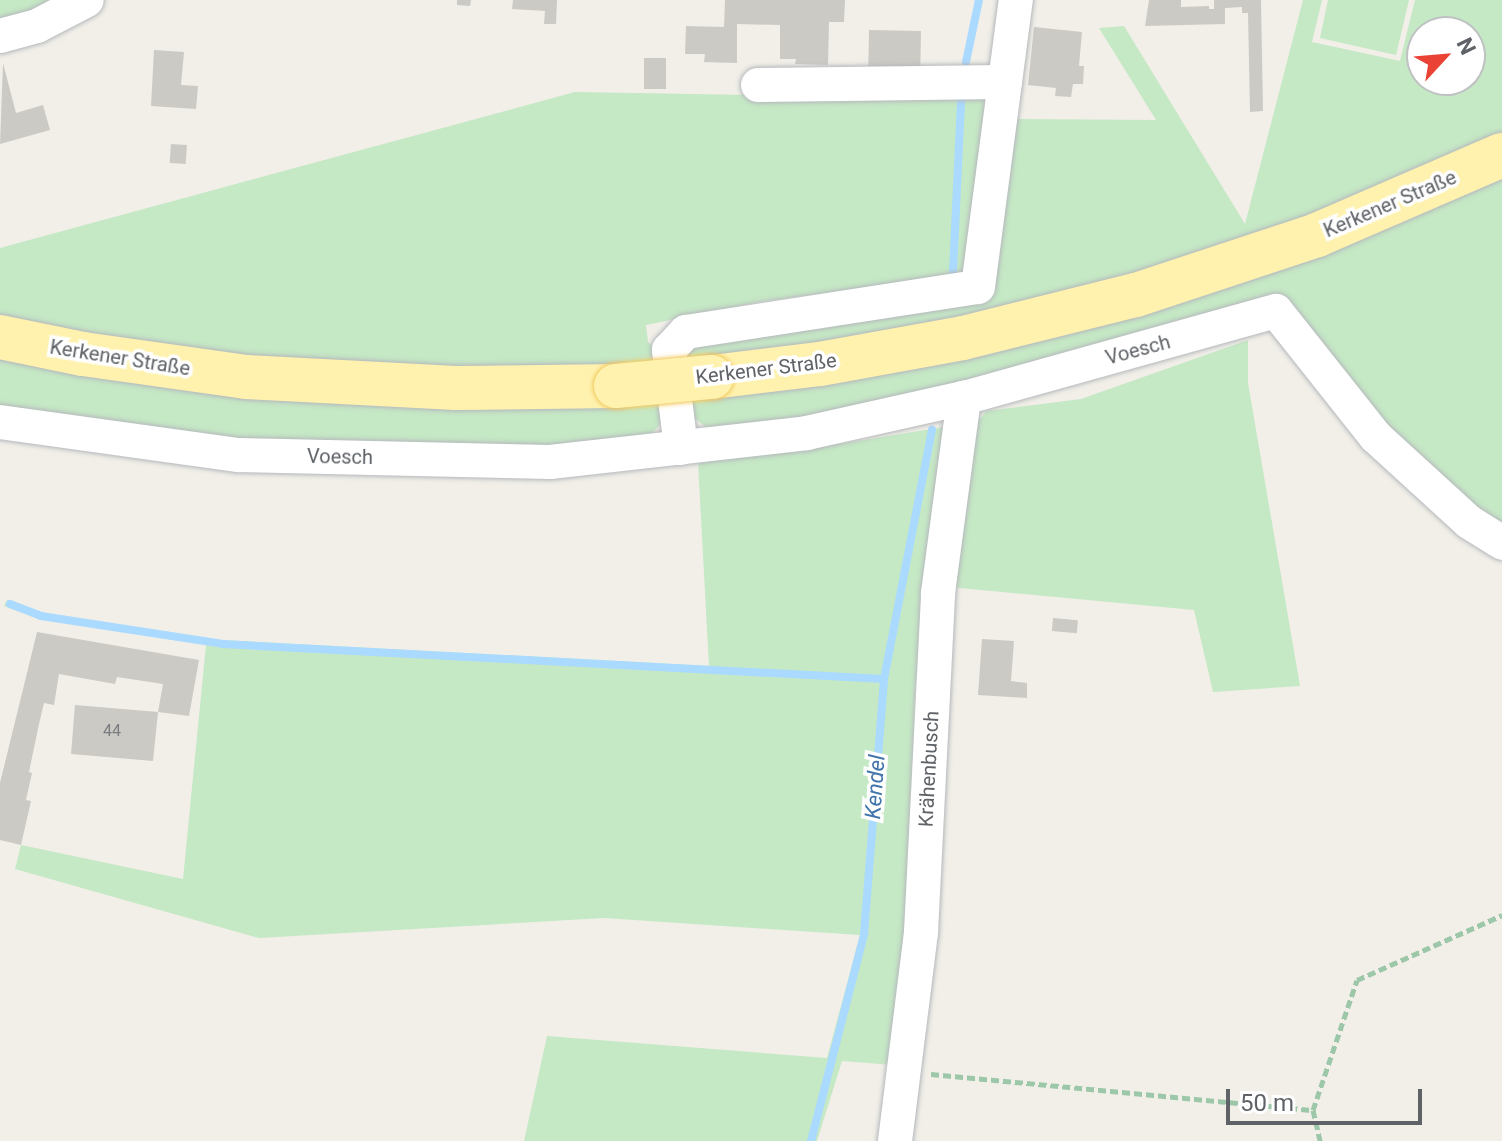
<!DOCTYPE html>
<html>
<head>
<meta charset="utf-8">
<style>
  body { margin:0 }
  #map { position:relative; width:1502px; height:1141px; overflow:hidden; background:#f1efe8; font-family:Roboto,sans-serif }
  div>[style] { position:absolute }
  .green>* { inset:0; background:#c5e8c5 }
  .stream>* { height:8px; margin:-4px; padding:0 4px; transform-origin:4px; border-radius:4px; background:#aadaff }
  .building>* { inset:0; background:#cccac5; transform-origin:0 0 }
  .path>* { height:5px; margin-top:-2.5px; transform-origin:0; background:repeating-linear-gradient(90deg,#9cc7a9 0 8px,transparent 0 12px) }
  .roads { filter:drop-shadow(0 0 2px #b5b8bc) drop-shadow(0 0 2px #b5b8bc) }
  .minor>* { height:34px; margin:-17px; padding:0 17px; transform-origin:17px; border-radius:17px; background:#fff }
  .major>* { height:44px; margin:-22px; padding:0 22px; transform-origin:22px; border-radius:22px; background:#fff2af }
  .bridges { filter:drop-shadow(0 0 2px #f2c960) drop-shadow(0 0 2px #f2c960) }
  .major-bridge>* { height:44px; margin:-22px; padding:0 22px; transform-origin:22px; border-radius:22px; background:#fff2af }
  span { translate:-50% -50%; white-space:nowrap; text-align:center; line-height:1.15; -webkit-text-stroke:7px #fff; paint-order:stroke }
  .number-label { font-size:16px; color:#7a7d7f }
  .number-label span { -webkit-text-stroke-width:0 }
  .street-label { font-size:20px; color:#5f6368 }
  .water-label { font-size:22px; color:#4174aa; font-style:italic }
  .north { position:absolute; left:1406px; top:16px; width:80px; height:80px; box-sizing:border-box; background:#fff; border:2px solid #bfc1c3; border-radius:50%; rotate:64deg; font-size:22px; font-weight:700; line-height:32px; text-align:center; color:#5f6368 }
  .north::after { content:''; display:block; margin:auto; width:28px; height:36px; background:#ea4335; clip-path:polygon(50% 0,100% 100%,50% 72%,0 100%) }
  .scale { position:absolute; left:1226px; top:1089px; width:196px; height:36px; box-sizing:border-box; border:4px solid #5f6368; border-top:0; padding-left:10px; font-size:24px; line-height:28px; white-space:nowrap; color:#5f6368; -webkit-text-stroke:6px #fff; paint-order:stroke }
</style>
</head>
<body>
<div id="map">
  <div class="green">
    <i style="clip-path:polygon(0 0,65px 0,0 25px)"></i>
    <i style="clip-path:polygon(evenodd,1303px 0,1322px 0,1312px 42px,1400px 61px,1415px 0,1502px 0,1502px 135px,1239px 247px,900px 333px,667px 364px,548px 371px,257px 359px,0 320px,0 248px,575px 92px,994px 99px,971px 273px,758px 302px,646px 325px,648px 342px,666px 358px,698px 337px,987px 295px,1011px 119px,1156px 120px,1099px 28px,1124px 26px,1245px 224px,1303px 0,1422px 32px,1470px 32px,1470px 80px,1422px 80px,1422px 32px)"></i>
    <i style="clip-path:polygon(1328px 0,1409px 0,1396px 55px,1320px 38px)"></i>
    <i style="clip-path:polygon(1502px 165px,1502px 534px,1423px 472px,1279px 297px,1167px 331px,809px 419px,714px 434px,686px 411px,671px 411px,647px 440px,547px 447px,327px 447px,73px 426px,0 412px,0 349px,45px 359px,804px 377px)"></i>
    <i style="clip-path:polygon(1248px 340px,1248px 383px,1300px 686px,1213px 692px,1194px 610px,949px 587px,971px 421px,981px 418px,986px 411px,1081px 399px)"></i>
    <i style="clip-path:polygon(950px 426px,915px 686px,908px 936px,893px 1065px,842px 1061px,817px 1141px,524px 1141px,547px 1036px,827px 1058px,860px 935px,604px 918px,259px 938px,15px 869px,21px 845px,183px 879px,206px 645px,39px 619px,4px 606px,7px 600px,42px 613px,222px 640px,709px 666px,698px 462px,796px 451px)"></i>
  </div>
  <div class="stream">
    <i style="left:966px;top:62px;width:63px;rotate:-78.2deg"></i>
    <i style="left:953px;top:272px;width:171px;rotate:-87.3deg"></i>
    <i style="left:10px;top:604px;width:33px;rotate:21deg"></i>
    <i style="left:41px;top:616px;width:184px;rotate:8.7deg"></i>
    <i style="left:223px;top:644px;width:662px;rotate:3.03deg"></i>
    <i style="left:811px;top:1141px;width:214px;rotate:-75.6deg"></i>
    <i style="left:864px;top:934px;width:256px;rotate:-85.5deg"></i>
    <i style="left:884px;top:679px;width:254px;rotate:-79.1deg"></i>
  </div>
  <div class="building">
    <i style="clip-path:polygon(457px 0,471px 0,470px 6px,457px 5px)"></i>
    <i style="clip-path:polygon(513px 0,557px 0,556px 24px,544px 24px,545px 11px,512px 9px)"></i>
    <i style="clip-path:polygon(725px 0,845px 0,844px 22px,829px 22px,828px 65px,795px 64px,796px 59px,780px 59px,780px 25px,737px 24px,737px 63px,704px 62px,705px 54px,685px 54px,686px 26px,724px 27px)"></i>
    <i style="clip-path:polygon(1149px 0,1181px 0,1181px 7px,1209px 6px,1209px 9px,1214px 9px,1214px 0,1261px 0,1263px 111px,1250px 112px,1248px 13px,1242px 13px,1242px 7px,1225px 8px,1225px 24px,1145px 26px)"></i>
    <i style="clip-path:polygon(1034px 27px,1082px 32px,1079px 66px,1084px 66px,1083px 84px,1073px 84px,1071px 97px,1055px 96px,1056px 88px,1028px 85px)"></i>
    <i style="left:869px;top:30px;width:52px;height:36px;rotate:1deg"></i>
    <i style="clip-path:polygon(154px 50px,184px 52px,181px 85px,198px 86px,196px 109px,151px 106px)"></i>
    <i style="left:644px;top:58px;width:22px;height:31px"></i>
    <i style="clip-path:polygon(3px 63px,16px 113px,43px 105px,50px 130px,0 144px)"></i>
    <i style="left:171px;top:144px;width:16px;height:19px;rotate:4deg"></i>
    <i style="left:1053px;top:618px;width:25px;height:13px;rotate:5deg"></i>
    <i style="clip-path:polygon(37px 632px,199px 660px,189px 716px,158px 712px,153px 761px,71px 754px,75px 705px,158px 712px,163px 684px,117px 677px,115px 684px,59px 674px,54px 705px,44px 703px,39px 724px,29px 772px,32px 773px,26px 800px,31px 801px,21px 845px,0 840px,0 783px)"></i>
    <i style="clip-path:polygon(982px 639px,1014px 641px,1011px 681px,1027px 683px,1027px 698px,978px 695px)"></i>
  </div>
  <div class="path">
    <i style="left:931px;top:1074px;width:384px;rotate:5.4deg"></i>
    <i style="left:1313px;top:1110px;width:32px;rotate:77deg"></i>
    <i style="left:1313px;top:1110px;width:137px;rotate:-71.3deg"></i>
    <i style="left:1357px;top:980px;width:159px;rotate:-24.1deg"></i>
  </div>
  <div class="roads">
    <div class="minor">
      <i style="left:0;top:36px;width:38px;rotate:-15deg"></i>
      <i style="left:37px;top:26px;width:56px;rotate:-27.5deg"></i>
      <i style="left:758px;top:85px;width:247px;rotate:-0.7deg"></i>
      <i style="left:0;top:422px;width:240px;rotate:7.9deg"></i>
      <i style="left:238px;top:455px;width:312px;rotate:1.3deg"></i>
      <i style="left:550px;top:462px;width:259px;rotate:-6.4deg"></i>
      <i style="left:807px;top:433px;width:161px;rotate:-12.6deg"></i>
      <i style="left:964px;top:398px;width:324px;rotate:-15.6deg"></i>
      <i style="left:1276px;top:311px;width:161px;rotate:51.6deg"></i>
      <i style="left:1376px;top:437px;width:126px;rotate:42.4deg"></i>
      <i style="left:1469px;top:522px;width:39px;rotate:32deg"></i>
      <i style="left:681px;top:448px;width:99px;rotate:-97deg"></i>
      <i style="left:669px;top:350px;width:25px;rotate:-47deg"></i>
      <i style="left:686px;top:332px;width:295px;rotate:-8.8deg"></i>
      <i style="left:978px;top:287px;width:290px;rotate:-82.5deg"></i>
      <i style="left:895px;top:1141px;width:211px;rotate:-82.9deg"></i>
      <i style="left:921px;top:932px;width:339px;rotate:-87.1deg"></i>
      <i style="left:938px;top:593px;width:197px;rotate:-82.4deg"></i>
    </div>
    <div class="major">
      <i style="left:0;top:337px;width:85px;rotate:11.6deg"></i>
      <i style="left:83px;top:354px;width:165px;rotate:8deg"></i>
      <i style="left:246px;top:377px;width:210px;rotate:3deg"></i>
      <i style="left:456px;top:388px;width:160px;rotate:-0.7deg"></i>
      <i style="left:712px;top:377px;width:109px;rotate:-6.9deg"></i>
      <i style="left:820px;top:364px;width:145px;rotate:-10.3deg"></i>
      <i style="left:963px;top:338px;width:178px;rotate:-14deg"></i>
      <i style="left:1136px;top:295px;width:191px;rotate:-18.3deg"></i>
      <i style="left:1317px;top:235px;width:202px;rotate:-23.4deg"></i>
    </div>
  </div>
  <div class="bridges">
    <div class="major-bridge">
      <i style="left:616px;top:386px;width:96px;rotate:-5.4deg"></i>
    </div>
  </div>
  <div class="number-label">
    <span style="left:112px;top:731px">44</span>
  </div>
  <div class="street-label">
    <span style="left:1390px;top:204px;rotate:-23deg">Kerkener Straße</span>
    <span style="left:1138px;top:350px;rotate:-15deg">Voesch</span>
    <span style="left:120px;top:358px;rotate:9deg">Kerkener Straße</span>
    <span style="left:766px;top:369px;rotate:-7deg">Kerkener Straße</span>
    <span style="left:340px;top:457px;rotate:1deg">Voesch</span>
    <span style="left:929px;top:769px;rotate:-87deg">Krähenbusch</span>
  </div>
  <div class="water-label">
    <span style="left:875px;top:787px;rotate:-86deg">Kendel</span>
  </div>
  <div class="north">N</div>
  <div class="scale">50 m</div>
</div>
</body>
</html>
